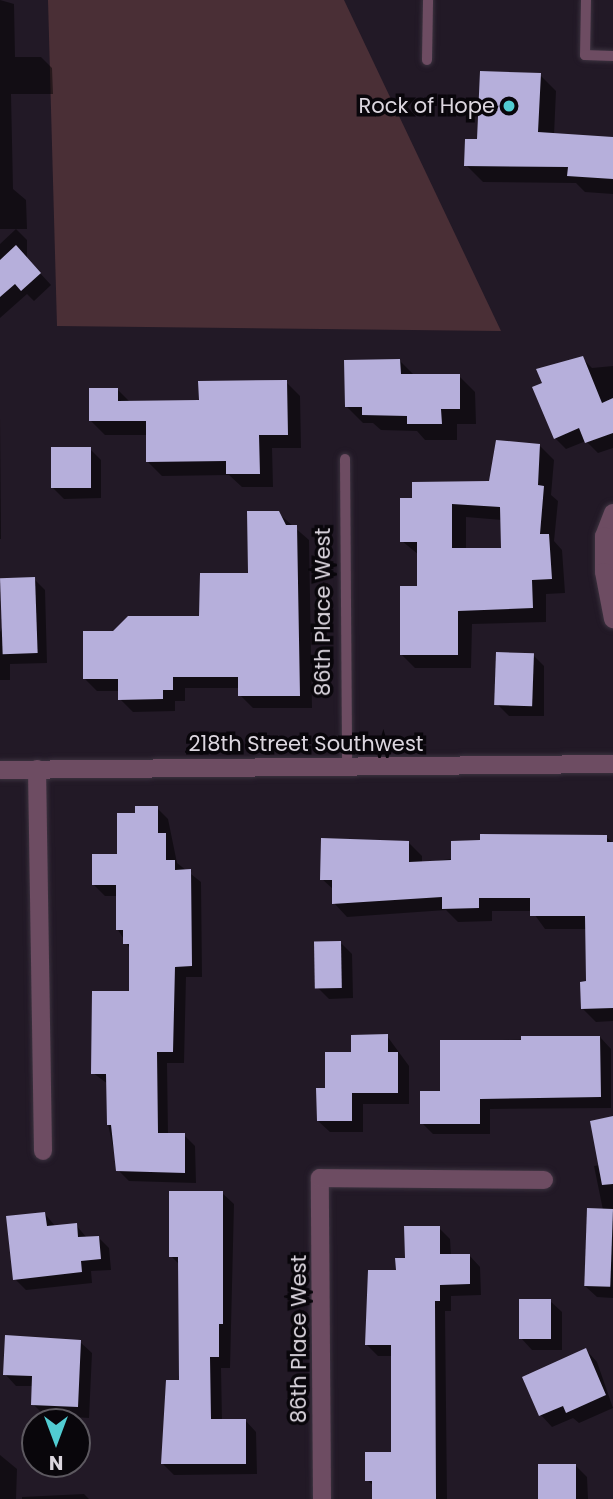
<!DOCTYPE html>
<html>
<head>
<meta charset="utf-8">
<style>
  body { margin:0 }
  #map { position:relative; width:613px; height:1499px; overflow:hidden; background:#221926; font-family:Poppins,sans-serif }
  div>[style] { position:absolute }
  .green>* { inset:0; background:#4a2f36 }
  .shadow>* { inset:0; background:#0007 }
  .building>* { inset:0; background:#b6afdb; transform-origin:0 0 }
  .roads { filter:drop-shadow(0 0 2px #3c3340) drop-shadow(0 0 2px #3c3340) }
  .lane>* { height:10px; margin:-5px; padding:0 5px; transform-origin:5px; border-radius:5px; background:#6d4c62 }
  .street>* { height:18px; margin:-9px; padding:0 9px; transform-origin:9px; border-radius:9px; background:#6d4c62 }
  .dots>* { width:19px; height:19px; translate:-50% -50%; box-sizing:border-box; border:4px solid #09060b; border-radius:50% }
  span { translate:-50% -50%; white-space:nowrap; text-align:center; line-height:1.15; -webkit-text-stroke:7px #09060b; paint-order:stroke }
  .poi-label { font-size:21px; color:#dcd6df }
  .right { translate:-100% -50%; text-align:right }
  .street-label { font-size:21px; color:#dcd6df }
  .north { position:absolute; left:21px; top:1408px; width:70px; height:70px; box-sizing:border-box; background:#09060b; border:2px solid #5d5960; border-radius:50%; rotate:180deg; font-size:19px; font-weight:700; line-height:28px; text-align:center; color:#dcd6df }
  .north::after { content:''; display:block; margin:auto; width:24px; height:32px; background:#51ccd2; clip-path:polygon(50% 0,100% 100%,50% 72%,0 100%) }
</style>
</head>
<body>
<div id="map">
  <div class="green">
    <i style="clip-path:polygon(48px 0,344px 0,501px 331px,57px 326px)"></i>
  </div>
  <div class="shadow">
    <i style="clip-path:polygon(0 0,14px 4px,15px 57px,41px 57px,52px 68px,53px 94px,11px 94px,13px 189px,26px 200px,27px 229px,0 229px)"></i>
    <i style="clip-path:polygon(540px 75px,556px 91px,554px 135px,613px 139px,613px 194px,585px 192px,576px 183px,483px 182px,466px 165px,478px 141px)"></i>
    <i style="clip-path:polygon(16px 229px,27px 240px,27px 259px,51px 285px,34px 301px,27px 294px,0 318px,0 244px)"></i>
    <i style="clip-path:polygon(582px 358px,592px 368px,613px 366px,613px 448px,598px 453px,586px 441px,566px 449px,555px 438px)"></i>
    <i style="clip-path:polygon(400px 361px,415px 376px,459px 376px,475px 392px,476px 424px,457px 424px,457px 440px,425px 440px,417px 431px,381px 430px,373px 423px,363px 423px,347px 407px)"></i>
    <i style="clip-path:polygon(286px 382px,300px 396px,301px 448px,272px 448px,273px 487px,242px 487px,229px 475px,162px 476px,148px 462px,147px 435px,105px 435px,91px 421px,118px 390px,130px 402px,201px 401px)"></i>
    <i style="clip-path:polygon(0 416px,1px 539px,0 539px)"></i>
    <i style="clip-path:polygon(evenodd,540px 446px,554px 460px,551px 495px,558px 501px,554px 541px,562px 550px,565px 593px,546px 594px,546px 622px,472px 624px,471px 668px,415px 668px,401px 654px,419px 588px,419px 555px,402px 541px,414px 500px,490px 483px,540px 446px,466px 517px,502px 520px,503px 550px,466px 550px,466px 517px)"></i>
    <i style="clip-path:polygon(90px 449px,101px 460px,101px 498px,64px 499px,52px 487px)"></i>
    <i style="clip-path:polygon(278px 513px,309px 540px,312px 708px,253px 708px,240px 695px,240px 688px,185px 688px,185px 701px,175px 701px,175px 711px,133px 712px,120px 699px,120px 691px,97px 691px,84px 678px,114px 632px,201px 617px,249px 575px)"></i>
    <i style="clip-path:polygon(34px 579px,45px 590px,47px 663px,10px 664px,10px 680px,0 680px,0 632px)"></i>
    <i style="clip-path:polygon(533px 655px,544px 666px,544px 716px,509px 716px,498px 705px)"></i>
    <i style="clip-path:polygon(157px 808px,168px 819px,177px 863px,201px 882px,202px 977px,186px 977px,184px 1063px,167px 1063px,168px 1135px,184px 1135px,195px 1146px,196px 1183px,129px 1181px,118px 1170px,108px 1124px,108px 1084px,93px 1073px,130px 993px,130px 949px,118px 930px,118px 896px,105px 896px,94px 885px,119px 855px,137px 815px)"></i>
    <i style="clip-path:polygon(606px 837px,613px 843px,613px 1021px,596px 1022px,582px 1008px,588px 983px,587px 929px,545px 929px,532px 911px,492px 911px,492px 921px,458px 922px,446px 910px,347px 917px,334px 903px,334px 890px,322px 879px,408px 842px,422px 856px,422px 863px)"></i>
    <i style="clip-path:polygon(341px 943px,352px 954px,353px 998px,329px 999px,317px 987px)"></i>
    <i style="clip-path:polygon(387px 1036px,409px 1066px,409px 1104px,363px 1104px,363px 1132px,330px 1132px,318px 1121px,327px 1090px,353px 1054px)"></i>
    <i style="clip-path:polygon(600px 1037px,611px 1049px,611px 1108px,490px 1109px,490px 1134px,433px 1134px,422px 1123px,442px 1093px,442px 1042px)"></i>
    <i style="clip-path:polygon(613px 1119px,613px 1298px,597px 1297px,585px 1286px,603px 1210px,594px 1166px,600px 1165px)"></i>
    <i style="clip-path:polygon(222px 1193px,234px 1204px,230px 1368px,221px 1368px,222px 1421px,245px 1420px,256px 1432px,257px 1474px,174px 1475px,163px 1464px,180px 1382px,180px 1265px,171px 1256px)"></i>
    <i style="clip-path:polygon(45px 1214px,56px 1227px,76px 1225px,87px 1238px,98px 1237px,109px 1248px,111px 1270px,91px 1271px,92px 1283px,26px 1290px,15px 1279px)"></i>
    <i style="clip-path:polygon(439px 1228px,450px 1239px,451px 1256px,469px 1255px,480px 1267px,481px 1295px,451px 1296px,451px 1311px,445px 1311px,447px 1499px,374px 1499px,374px 1486px,367px 1480px,393px 1453px,393px 1356px,378px 1356px,367px 1345px,398px 1272px)"></i>
    <i style="clip-path:polygon(550px 1301px,562px 1312px,562px 1350px,532px 1350px,521px 1338px)"></i>
    <i style="clip-path:polygon(80px 1342px,92px 1353px,89px 1418px,44px 1415px,33px 1404px,34px 1386px,16px 1386px,5px 1374px)"></i>
    <i style="clip-path:polygon(586px 1350px,597px 1362px,613px 1408px,579px 1423px,573px 1418px,552px 1427px,541px 1415px,524px 1378px)"></i>
    <i style="clip-path:polygon(0 1455px,17px 1469px,16px 1499px,0 1499px)"></i>
    <i style="clip-path:polygon(576px 1466px,587px 1477px,588px 1499px,540px 1499px)"></i>
    <i style="clip-path:polygon(84px 1494px,89px 1499px,22px 1499px,22px 1497px)"></i>
  </div>
  <div class="building">
    <i style="clip-path:polygon(480px 71px,541px 73px,538px 132px,613px 137px,613px 179px,567px 176px,568px 167px,464px 166px,465px 139px,477px 139px)"></i>
    <i style="clip-path:polygon(16px 245px,41px 273px,21px 291px,15px 284px,0 297px,0 260px)"></i>
    <i style="clip-path:polygon(583px 356px,602px 403px,613px 398px,613px 433px,585px 443px,579px 428px,554px 439px,532px 387px,542px 383px,536px 369px)"></i>
    <i style="clip-path:polygon(400px 359px,401px 374px,460px 374px,460px 409px,441px 409px,442px 424px,407px 424px,407px 416px,362px 415px,362px 407px,345px 407px,344px 360px)"></i>
    <i style="clip-path:polygon(287px 380px,288px 435px,259px 435px,260px 474px,226px 474px,226px 461px,146px 462px,146px 421px,89px 421px,89px 388px,118px 388px,118px 401px,199px 400px,198px 381px)"></i>
    <i style="clip-path:polygon(evenodd,496px 440px,540px 444px,538px 485px,544px 486px,540px 534px,549px 534px,552px 579px,532px 580px,533px 608px,458px 611px,458px 655px,400px 655px,400px 586px,417px 586px,417px 542px,400px 542px,400px 498px,412px 498px,412px 482px,489px 481px,496px 440px,452px 504px,500px 507px,501px 548px,452px 548px,452px 504px)"></i>
    <i style="left:51px;top:447px;width:40px;height:41px"></i>
    <i style="clip-path:polygon(247px 511px,279px 511px,286px 525px,297px 525px,300px 696px,238px 696px,238px 677px,173px 677px,173px 690px,163px 690px,163px 699px,118px 700px,118px 679px,83px 679px,83px 631px,113px 631px,128px 616px,199px 616px,200px 573px,248px 573px)"></i>
    <i style="left:35px;top:577px;width:76px;height:35px;rotate:88deg"></i>
    <i style="left:496px;top:652px;width:38px;height:53px;rotate:2deg"></i>
    <i style="clip-path:polygon(135px 806px,158px 806px,158px 833px,166px 833px,166px 860px,175px 860px,175px 870px,191px 869px,192px 966px,175px 967px,173px 1052px,157px 1052px,158px 1133px,185px 1133px,185px 1173px,116px 1171px,111px 1125px,107px 1125px,106px 1074px,91px 1074px,92px 991px,129px 991px,129px 944px,123px 944px,123px 930px,116px 930px,116px 885px,92px 885px,92px 854px,117px 854px,117px 813px,135px 813px)"></i>
    <i style="clip-path:polygon(480px 834px,607px 835px,607px 842px,613px 842px,613px 1008px,581px 1009px,580px 982px,586px 981px,585px 916px,530px 916px,530px 898px,479px 898px,479px 908px,442px 909px,442px 897px,332px 904px,332px 880px,320px 880px,321px 838px,409px 841px,409px 862px,451px 860px,451px 841px,480px 840px)"></i>
    <i style="left:341px;top:941px;width:47px;height:27px;rotate:89deg"></i>
    <i style="clip-path:polygon(388px 1034px,388px 1052px,398px 1052px,398px 1093px,352px 1093px,352px 1121px,317px 1121px,316px 1088px,325px 1088px,325px 1052px,351px 1052px,351px 1035px)"></i>
    <i style="clip-path:polygon(521px 1036px,600px 1036px,601px 1097px,480px 1099px,480px 1124px,420px 1124px,420px 1091px,440px 1091px,440px 1040px,521px 1040px)"></i>
    <i style="clip-path:polygon(613px 1116px,613px 1184px,602px 1185px,590px 1121px)"></i>
    <i style="clip-path:polygon(169px 1191px,223px 1191px,223px 1324px,219px 1324px,219px 1357px,210px 1357px,211px 1419px,246px 1419px,246px 1464px,161px 1464px,166px 1380px,179px 1380px,178px 1257px,169px 1257px)"></i>
    <i style="left:587px;top:1208px;width:26px;height:78px;rotate:2deg"></i>
    <i style="clip-path:polygon(45px 1212px,47px 1226px,77px 1223px,78px 1237px,99px 1236px,101px 1259px,81px 1261px,82px 1272px,13px 1280px,6px 1216px)"></i>
    <i style="clip-path:polygon(404px 1226px,440px 1226px,440px 1254px,470px 1254px,470px 1284px,440px 1285px,440px 1301px,435px 1301px,436px 1499px,372px 1499px,372px 1481px,365px 1481px,365px 1452px,391px 1452px,391px 1345px,365px 1345px,368px 1270px,396px 1270px,395px 1258px,405px 1258px)"></i>
    <i style="left:519px;top:1299px;width:32px;height:40px"></i>
    <i style="clip-path:polygon(5px 1335px,81px 1340px,78px 1407px,31px 1405px,32px 1376px,3px 1375px)"></i>
    <i style="clip-path:polygon(586px 1348px,606px 1395px,566px 1413px,563px 1406px,539px 1416px,522px 1377px)"></i>
    <i style="left:576px;top:1464px;width:35px;height:38px;rotate:90deg"></i>
  </div>
  <div class="roads">
    <div class="lane">
      <i style="left:586px;top:0;width:55px;rotate:91deg"></i>
      <i style="left:585px;top:55px;width:28px;rotate:2deg"></i>
      <i style="left:427px;top:60px;width:60px;rotate:-89deg"></i>
      <i style="left:345px;top:459px;width:307px;rotate:89.6deg"></i>
    </div>
    <div class="street">
      <i style="left:613px;top:513px;width:25px;rotate:111deg"></i>
      <i style="left:604px;top:536px;width:36px;rotate:90deg"></i>
      <i style="left:604px;top:572px;width:48px;rotate:79.2deg"></i>
      <i style="left:37px;top:769px;width:382px;rotate:89.1deg"></i>
      <i style="left:0;top:770px;width:613px;rotate:-0.56deg"></i>
      <i style="left:322px;top:1499px;width:321px;rotate:-90.4deg"></i>
      <i style="left:320px;top:1178px;width:224px;rotate:0.5deg"></i>
    </div>
  </div>
  <div class="dots">
    <i style="left:509px;top:106px;background:#51ccd2"></i>
  </div>
  <div class="poi-label">
    <span class="right" style="left:495px;top:106px">Rock of Hope</span>
  </div>
  <div class="street-label">
    <span style="left:323px;top:612px;rotate:-90deg">86th Place West</span>
    <span style="left:306px;top:744px">218th Street Southwest</span>
    <span style="left:299px;top:1339px;rotate:-90deg">86th Place West</span>
  </div>
  <div class="north">N</div>
</div>
</body>
</html>
